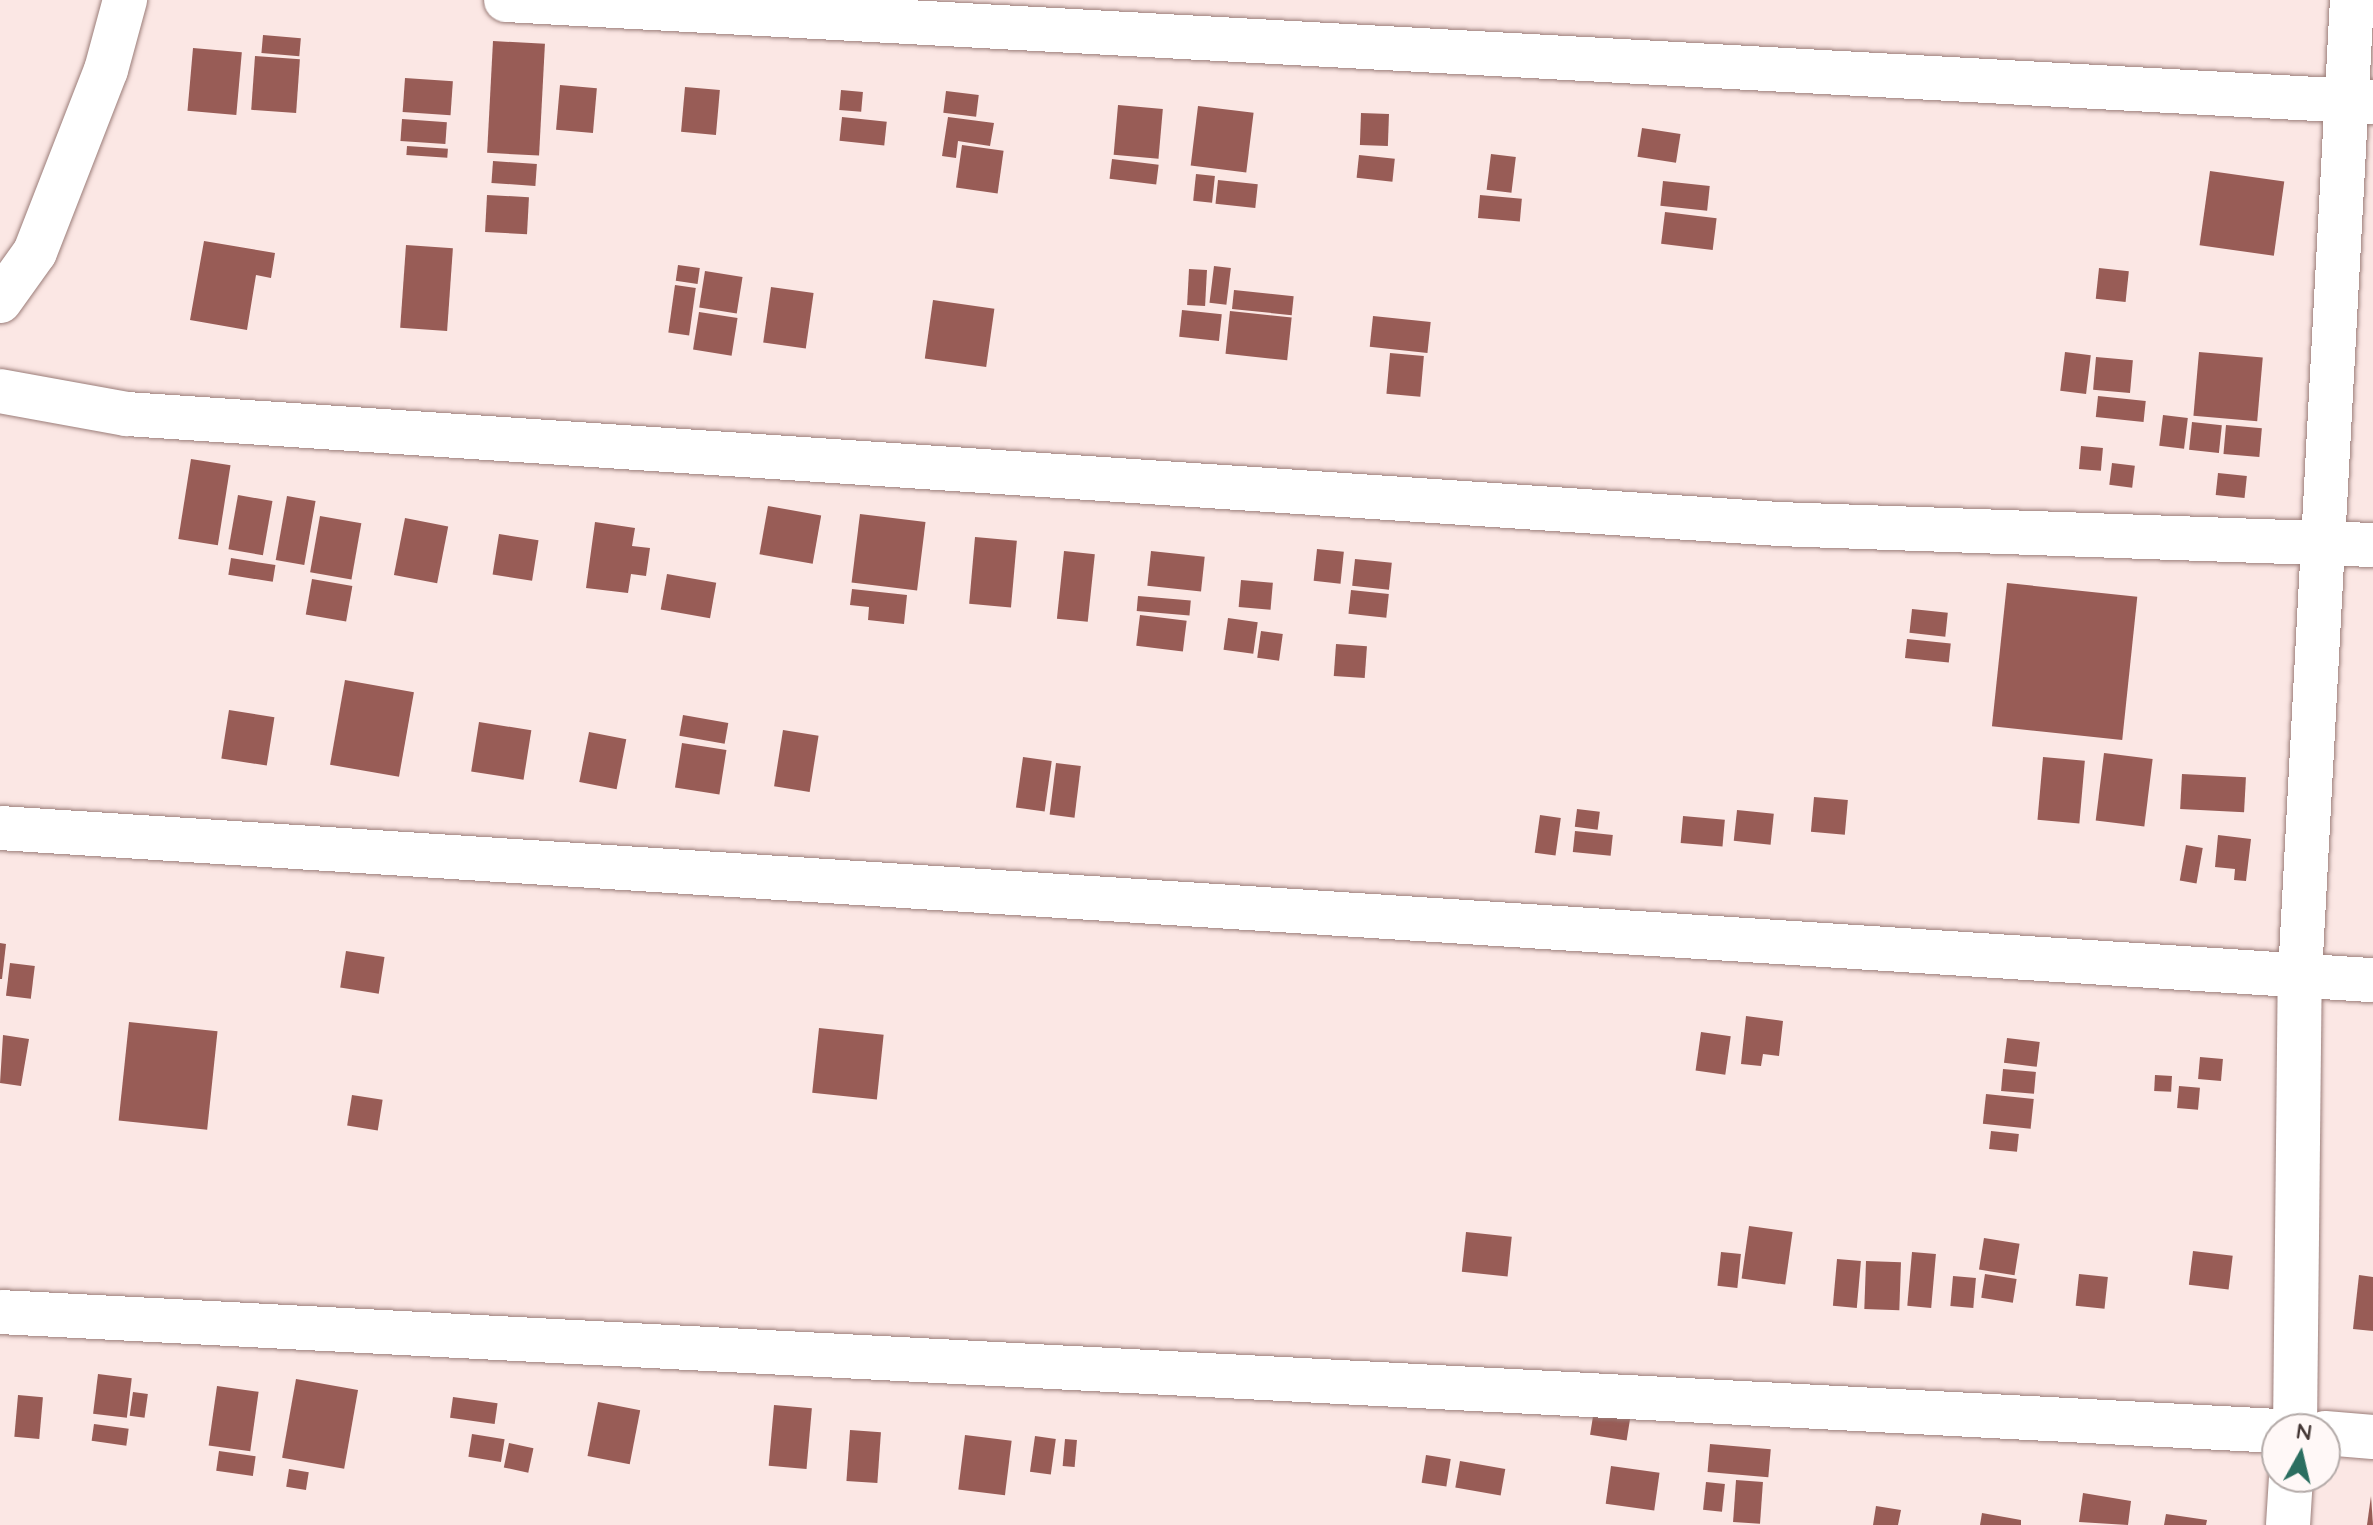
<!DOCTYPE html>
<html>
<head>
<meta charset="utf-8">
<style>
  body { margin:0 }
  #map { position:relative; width:2373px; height:1525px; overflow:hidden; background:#fbe7e4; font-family:Quicksand,sans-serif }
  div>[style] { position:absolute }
  .building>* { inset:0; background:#985c56; transform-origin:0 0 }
  .roads { filter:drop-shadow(0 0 2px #9b7d79) drop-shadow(0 0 2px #9b7d79) }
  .minor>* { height:44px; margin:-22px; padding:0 22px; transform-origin:22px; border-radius:22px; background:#fff }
  .tertiary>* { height:44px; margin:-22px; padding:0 22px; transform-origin:22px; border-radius:22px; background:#fff }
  span { translate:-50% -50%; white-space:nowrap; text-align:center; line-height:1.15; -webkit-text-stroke:8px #fff8f7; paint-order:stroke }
  .north { position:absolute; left:2261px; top:1413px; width:80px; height:80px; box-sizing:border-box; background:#fff8f7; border:2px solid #b4aba9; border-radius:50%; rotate:8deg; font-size:22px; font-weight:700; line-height:32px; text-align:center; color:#443735 }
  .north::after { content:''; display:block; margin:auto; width:28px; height:36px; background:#2b6e60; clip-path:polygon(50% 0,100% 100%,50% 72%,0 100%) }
</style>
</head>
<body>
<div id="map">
  <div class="building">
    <i style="left:263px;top:35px;width:38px;height:18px;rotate:5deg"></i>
    <i style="left:493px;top:41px;width:52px;height:112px;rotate:3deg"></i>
    <i style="left:193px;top:48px;width:49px;height:63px;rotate:5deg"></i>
    <i style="left:255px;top:56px;width:45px;height:54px;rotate:4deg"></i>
    <i style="left:405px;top:78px;width:48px;height:34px;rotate:4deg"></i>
    <i style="left:560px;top:85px;width:37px;height:45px;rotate:5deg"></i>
    <i style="left:685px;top:87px;width:35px;height:45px;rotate:5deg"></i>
    <i style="left:841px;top:90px;width:22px;height:20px;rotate:5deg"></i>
    <i style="left:946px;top:91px;width:33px;height:22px;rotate:7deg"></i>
    <i style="left:1118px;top:105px;width:45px;height:50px;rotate:5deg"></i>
    <i style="left:1198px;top:106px;width:56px;height:60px;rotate:7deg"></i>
    <i style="left:1361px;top:113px;width:28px;height:32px;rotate:2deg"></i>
    <i style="left:842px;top:117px;width:45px;height:24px;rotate:6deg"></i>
    <i style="clip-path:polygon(948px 117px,994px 123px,990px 146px,958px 141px,956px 158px,942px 156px)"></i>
    <i style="left:402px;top:119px;width:45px;height:22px;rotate:4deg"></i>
    <i style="left:1642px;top:128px;width:39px;height:29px;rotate:9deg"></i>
    <i style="left:962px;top:145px;width:42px;height:43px;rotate:8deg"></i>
    <i style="left:407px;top:146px;width:41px;height:9px;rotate:4deg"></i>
    <i style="left:1491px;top:154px;width:25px;height:36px;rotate:7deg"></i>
    <i style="left:1359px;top:155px;width:36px;height:23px;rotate:6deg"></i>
    <i style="left:1112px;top:159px;width:47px;height:20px;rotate:7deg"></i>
    <i style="left:493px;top:161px;width:44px;height:22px;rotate:4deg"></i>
    <i style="left:2210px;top:171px;width:75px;height:75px;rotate:8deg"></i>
    <i style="left:1196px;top:174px;width:19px;height:27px;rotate:6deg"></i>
    <i style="left:1218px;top:180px;width:40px;height:24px;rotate:6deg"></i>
    <i style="left:1663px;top:181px;width:47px;height:25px;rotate:6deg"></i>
    <i style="left:487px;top:195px;width:42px;height:37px;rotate:3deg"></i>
    <i style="left:1480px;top:195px;width:42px;height:23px;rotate:5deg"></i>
    <i style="left:1665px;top:212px;width:52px;height:32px;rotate:7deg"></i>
    <i style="clip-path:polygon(204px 241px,275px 253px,271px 278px,256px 275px,247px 330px,190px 320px)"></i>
    <i style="left:406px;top:245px;width:47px;height:83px;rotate:4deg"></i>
    <i style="left:678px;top:265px;width:22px;height:16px;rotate:8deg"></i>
    <i style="left:1214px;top:266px;width:17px;height:37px;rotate:7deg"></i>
    <i style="left:2099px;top:268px;width:30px;height:31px;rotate:6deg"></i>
    <i style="left:1189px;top:269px;width:18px;height:36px;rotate:3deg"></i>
    <i style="left:705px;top:271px;width:38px;height:37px;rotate:9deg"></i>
    <i style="left:675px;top:285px;width:21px;height:48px;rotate:8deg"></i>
    <i style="left:771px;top:287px;width:43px;height:56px;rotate:8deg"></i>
    <i style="left:1234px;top:290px;width:60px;height:19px;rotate:6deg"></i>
    <i style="left:933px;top:300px;width:62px;height:59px;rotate:8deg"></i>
    <i style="left:1182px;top:310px;width:40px;height:27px;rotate:6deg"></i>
    <i style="left:1230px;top:311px;width:62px;height:43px;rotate:6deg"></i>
    <i style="left:699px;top:312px;width:39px;height:38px;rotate:9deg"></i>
    <i style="left:1373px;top:316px;width:58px;height:31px;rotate:6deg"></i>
    <i style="left:2065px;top:352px;width:26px;height:39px;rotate:7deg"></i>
    <i style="left:2199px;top:352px;width:64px;height:64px;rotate:5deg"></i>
    <i style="left:1390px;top:353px;width:34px;height:41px;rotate:5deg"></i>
    <i style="left:2096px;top:357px;width:37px;height:33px;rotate:5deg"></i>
    <i style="left:2098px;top:396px;width:48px;height:21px;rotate:6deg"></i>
    <i style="left:2163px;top:415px;width:25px;height:31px;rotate:7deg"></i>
    <i style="left:2192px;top:422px;width:30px;height:28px;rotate:6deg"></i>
    <i style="left:2226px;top:425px;width:36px;height:29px;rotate:5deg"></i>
    <i style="left:2081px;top:446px;width:22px;height:23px;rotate:5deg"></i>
    <i style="left:191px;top:459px;width:40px;height:81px;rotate:9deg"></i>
    <i style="left:2112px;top:463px;width:23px;height:22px;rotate:7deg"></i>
    <i style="left:2218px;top:473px;width:29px;height:22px;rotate:6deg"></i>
    <i style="left:238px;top:495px;width:35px;height:55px;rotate:10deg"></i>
    <i style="left:287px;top:496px;width:29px;height:65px;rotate:10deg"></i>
    <i style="left:768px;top:506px;width:54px;height:49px;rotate:10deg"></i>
    <i style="left:860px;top:514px;width:66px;height:69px;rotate:7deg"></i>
    <i style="left:320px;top:516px;width:42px;height:57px;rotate:10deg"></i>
    <i style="left:405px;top:518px;width:44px;height:58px;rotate:11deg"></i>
    <i style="clip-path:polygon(595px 522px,635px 528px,632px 546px,650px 548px,646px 576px,631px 574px,628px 593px,586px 588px)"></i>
    <i style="left:499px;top:534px;width:40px;height:41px;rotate:9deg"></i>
    <i style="left:975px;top:537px;width:42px;height:67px;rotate:5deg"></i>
    <i style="left:1317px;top:549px;width:27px;height:32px;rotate:6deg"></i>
    <i style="left:1064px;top:551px;width:31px;height:68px;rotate:6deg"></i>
    <i style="left:1151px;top:551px;width:54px;height:35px;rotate:6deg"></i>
    <i style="left:231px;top:558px;width:45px;height:17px;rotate:9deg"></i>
    <i style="left:1355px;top:559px;width:37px;height:27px;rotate:6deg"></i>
    <i style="left:667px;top:574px;width:50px;height:36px;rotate:10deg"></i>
    <i style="left:312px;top:579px;width:41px;height:36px;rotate:10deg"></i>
    <i style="left:1241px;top:580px;width:32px;height:27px;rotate:5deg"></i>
    <i style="left:2007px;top:583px;width:131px;height:144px;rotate:6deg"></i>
    <i style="clip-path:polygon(852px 589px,907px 595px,904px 624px,868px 620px,869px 607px,850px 605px)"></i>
    <i style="left:1351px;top:590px;width:38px;height:24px;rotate:6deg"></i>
    <i style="left:1138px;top:596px;width:53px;height:15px;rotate:5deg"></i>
    <i style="left:1912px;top:609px;width:36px;height:24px;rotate:6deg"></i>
    <i style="left:1140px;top:615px;width:47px;height:31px;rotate:7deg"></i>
    <i style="left:1228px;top:618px;width:30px;height:32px;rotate:8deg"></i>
    <i style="left:1261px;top:631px;width:22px;height:27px;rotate:8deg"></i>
    <i style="left:1907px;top:639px;width:44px;height:19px;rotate:6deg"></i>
    <i style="left:1336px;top:644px;width:31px;height:32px;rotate:4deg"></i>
    <i style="left:345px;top:680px;width:70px;height:86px;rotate:10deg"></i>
    <i style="left:229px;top:710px;width:46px;height:49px;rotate:9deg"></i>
    <i style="left:683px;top:715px;width:46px;height:21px;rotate:10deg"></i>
    <i style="left:479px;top:722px;width:53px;height:50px;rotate:9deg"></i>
    <i style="left:783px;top:730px;width:36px;height:57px;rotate:9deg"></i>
    <i style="left:589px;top:732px;width:38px;height:51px;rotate:11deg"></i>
    <i style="left:682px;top:743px;width:45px;height:45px;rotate:9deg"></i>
    <i style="left:2104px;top:753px;width:49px;height:68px;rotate:7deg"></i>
    <i style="left:1023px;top:757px;width:29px;height:51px;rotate:8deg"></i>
    <i style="left:2043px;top:757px;width:42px;height:63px;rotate:5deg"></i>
    <i style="left:1056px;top:763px;width:25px;height:52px;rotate:7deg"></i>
    <i style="left:2182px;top:774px;width:64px;height:35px;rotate:3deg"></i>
    <i style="left:1814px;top:797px;width:34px;height:35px;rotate:5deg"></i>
    <i style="left:1577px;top:809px;width:23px;height:18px;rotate:7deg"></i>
    <i style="left:1737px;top:810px;width:37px;height:31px;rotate:6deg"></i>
    <i style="left:1540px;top:815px;width:21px;height:38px;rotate:8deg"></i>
    <i style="left:1683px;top:816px;width:42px;height:27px;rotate:5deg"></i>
    <i style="left:1575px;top:831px;width:38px;height:21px;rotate:6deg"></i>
    <i style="clip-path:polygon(2218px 835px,2251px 839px,2246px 881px,2234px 880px,2235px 869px,2215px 867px)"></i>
    <i style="left:2186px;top:845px;width:17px;height:36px;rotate:10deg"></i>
    <i style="clip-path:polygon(0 943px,6px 944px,2px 979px,0 979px)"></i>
    <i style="left:346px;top:951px;width:39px;height:37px;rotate:9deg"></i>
    <i style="left:10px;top:963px;width:25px;height:33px;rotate:7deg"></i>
    <i style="clip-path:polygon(1746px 1016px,1783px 1021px,1779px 1056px,1763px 1054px,1761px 1066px,1741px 1064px)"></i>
    <i style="left:129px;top:1022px;width:89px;height:99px;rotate:6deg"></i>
    <i style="left:819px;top:1028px;width:65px;height:65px;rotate:6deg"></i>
    <i style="left:1701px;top:1032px;width:30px;height:39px;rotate:8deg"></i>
    <i style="clip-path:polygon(3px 1035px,29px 1039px,21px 1086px,0 1083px)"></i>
    <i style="left:2007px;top:1038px;width:33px;height:25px;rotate:7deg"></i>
    <i style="left:2200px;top:1057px;width:23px;height:22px;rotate:5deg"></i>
    <i style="left:2003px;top:1069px;width:33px;height:22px;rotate:5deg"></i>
    <i style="left:2155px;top:1075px;width:17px;height:16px;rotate:3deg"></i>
    <i style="left:2179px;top:1086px;width:21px;height:22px;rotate:5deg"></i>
    <i style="left:1986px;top:1094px;width:48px;height:30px;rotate:6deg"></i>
    <i style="left:352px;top:1095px;width:31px;height:31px;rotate:9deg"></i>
    <i style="left:1991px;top:1131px;width:28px;height:18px;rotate:6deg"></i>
    <i style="left:1749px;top:1226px;width:44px;height:53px;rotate:8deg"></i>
    <i style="left:1466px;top:1232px;width:46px;height:40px;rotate:6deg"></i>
    <i style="left:1984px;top:1238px;width:36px;height:32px;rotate:9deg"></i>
    <i style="left:2193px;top:1251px;width:40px;height:34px;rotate:7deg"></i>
    <i style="left:1721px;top:1252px;width:20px;height:34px;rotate:6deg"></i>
    <i style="left:1912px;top:1252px;width:24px;height:54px;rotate:5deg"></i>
    <i style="left:1837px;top:1259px;width:24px;height:47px;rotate:5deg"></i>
    <i style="left:1866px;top:1261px;width:35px;height:48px;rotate:2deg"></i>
    <i style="left:1985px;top:1274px;width:32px;height:24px;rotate:9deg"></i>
    <i style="left:2079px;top:1274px;width:29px;height:32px;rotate:6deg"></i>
    <i style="clip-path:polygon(2359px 1275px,2373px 1277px,2373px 1331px,2353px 1329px)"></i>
    <i style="left:1953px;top:1276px;width:23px;height:30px;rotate:5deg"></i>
    <i style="left:98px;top:1374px;width:34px;height:40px;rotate:7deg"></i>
    <i style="left:296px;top:1379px;width:63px;height:80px;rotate:10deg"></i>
    <i style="left:217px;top:1386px;width:42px;height:60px;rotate:8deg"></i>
    <i style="left:133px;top:1392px;width:15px;height:24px;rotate:8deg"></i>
    <i style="left:18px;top:1395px;width:25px;height:42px;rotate:5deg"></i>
    <i style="left:453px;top:1397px;width:45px;height:21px;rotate:8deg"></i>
    <i style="left:598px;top:1402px;width:43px;height:55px;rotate:11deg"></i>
    <i style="left:774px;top:1405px;width:38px;height:61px;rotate:5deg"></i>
    <i style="left:1594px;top:1410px;width:37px;height:25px;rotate:9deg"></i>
    <i style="left:94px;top:1424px;width:35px;height:17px;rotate:8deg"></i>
    <i style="left:850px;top:1430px;width:31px;height:51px;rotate:4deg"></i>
    <i style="left:472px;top:1434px;width:33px;height:23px;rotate:9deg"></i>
    <i style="left:965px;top:1435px;width:47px;height:55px;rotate:7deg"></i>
    <i style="left:1035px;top:1436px;width:21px;height:36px;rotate:8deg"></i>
    <i style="left:1065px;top:1439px;width:12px;height:27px;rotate:5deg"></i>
    <i style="left:509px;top:1443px;width:25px;height:25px;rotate:12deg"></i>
    <i style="left:1710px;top:1444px;width:61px;height:28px;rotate:5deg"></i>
    <i style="left:219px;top:1451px;width:37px;height:20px;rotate:8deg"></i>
    <i style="left:1426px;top:1455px;width:25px;height:28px;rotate:9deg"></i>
    <i style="left:1460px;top:1461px;width:46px;height:27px;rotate:10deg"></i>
    <i style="left:1611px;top:1466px;width:49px;height:38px;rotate:8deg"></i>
    <i style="left:289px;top:1469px;width:20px;height:18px;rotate:9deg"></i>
    <i style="left:1736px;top:1480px;width:27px;height:42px;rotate:4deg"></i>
    <i style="left:1706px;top:1482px;width:19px;height:28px;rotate:6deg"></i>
    <i style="clip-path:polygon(2083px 1493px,2131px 1501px,2128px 1525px,2079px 1522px)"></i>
    <i style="clip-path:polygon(2371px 1496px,2373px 1525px,2367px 1525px)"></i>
    <i style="clip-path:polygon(1876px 1506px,1901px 1510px,1898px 1525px,1873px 1525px)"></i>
    <i style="clip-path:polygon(1982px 1513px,2021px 1520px,2021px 1525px,1980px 1525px)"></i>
    <i style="clip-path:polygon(2166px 1514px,2207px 1520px,2206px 1525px,2164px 1525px)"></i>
  </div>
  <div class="roads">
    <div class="minor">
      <i style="left:506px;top:0;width:1870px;rotate:3.13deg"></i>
      <i style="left:0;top:391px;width:129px;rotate:10.3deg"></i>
      <i style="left:127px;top:414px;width:1655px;rotate:3.81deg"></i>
      <i style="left:1778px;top:524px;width:595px;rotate:2.02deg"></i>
      <i style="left:0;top:828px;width:2378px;rotate:3.67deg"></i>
      <i style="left:0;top:1312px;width:2280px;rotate:2.99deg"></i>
      <i style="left:2295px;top:1429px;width:454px;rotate:-89.4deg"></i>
      <i style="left:2300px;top:975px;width:976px;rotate:-86.95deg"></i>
      <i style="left:2325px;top:1433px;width:48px;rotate:4.8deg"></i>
      <i style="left:2288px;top:1525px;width:48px;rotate:-86.4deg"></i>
    </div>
    <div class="tertiary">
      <i style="left:0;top:301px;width:60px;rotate:-54.5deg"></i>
      <i style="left:35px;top:252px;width:195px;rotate:-68.7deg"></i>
      <i style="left:106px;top:70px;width:73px;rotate:-74.8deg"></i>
    </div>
  </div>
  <div class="north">N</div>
</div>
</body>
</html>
